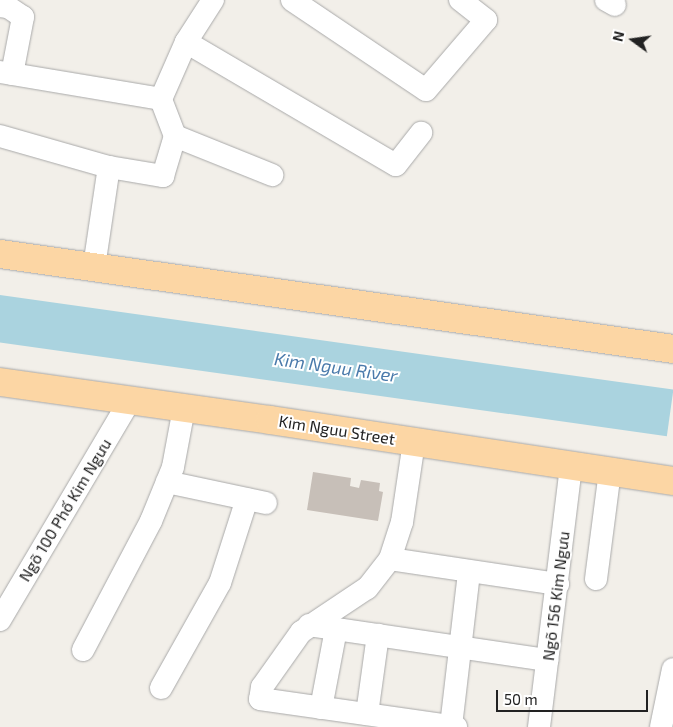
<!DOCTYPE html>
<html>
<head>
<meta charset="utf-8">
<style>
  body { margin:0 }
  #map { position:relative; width:673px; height:727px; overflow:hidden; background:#f2efe9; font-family:"Exo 2",sans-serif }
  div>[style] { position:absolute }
  .water>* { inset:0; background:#aad3df; transform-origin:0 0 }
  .building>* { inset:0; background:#c7bfb8 }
  .roads { filter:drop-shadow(0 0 1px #a9a9a9) drop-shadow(0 0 1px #a9a9a9) }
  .minor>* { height:22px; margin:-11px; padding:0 11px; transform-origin:11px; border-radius:11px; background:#fff }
  .major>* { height:28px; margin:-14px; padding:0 14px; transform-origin:14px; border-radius:14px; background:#fcd6a4 }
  span { translate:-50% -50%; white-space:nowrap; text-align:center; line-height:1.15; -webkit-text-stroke:4px #fff; paint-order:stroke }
  .street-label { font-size:16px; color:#222 }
  .water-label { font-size:18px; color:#4a7aab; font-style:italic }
  .north { position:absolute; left:608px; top:15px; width:50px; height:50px; -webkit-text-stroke:4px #fff; paint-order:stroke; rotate:284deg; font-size:14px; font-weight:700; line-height:20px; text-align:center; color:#222 }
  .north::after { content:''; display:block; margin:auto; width:18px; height:22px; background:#222; clip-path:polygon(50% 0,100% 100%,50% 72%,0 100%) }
  .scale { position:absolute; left:496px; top:690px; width:152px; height:22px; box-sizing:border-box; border:2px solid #222; border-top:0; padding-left:6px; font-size:15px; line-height:18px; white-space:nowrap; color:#222; -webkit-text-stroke:4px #fff; paint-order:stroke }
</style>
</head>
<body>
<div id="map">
  <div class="water">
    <i style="left:0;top:295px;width:680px;height:47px;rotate:8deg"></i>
  </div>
  <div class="building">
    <i style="clip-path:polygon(313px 472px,351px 478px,350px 486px,359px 488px,361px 480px,380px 483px,379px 491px,383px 492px,378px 521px,307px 510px)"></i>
  </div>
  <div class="roads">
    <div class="minor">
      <i style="left:292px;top:0;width:161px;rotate:33.9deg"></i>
      <i style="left:426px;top:90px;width:92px;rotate:-49.4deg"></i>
      <i style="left:486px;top:20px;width:33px;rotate:-142deg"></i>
      <i style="left:606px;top:0;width:10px;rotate:29deg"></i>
      <i style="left:0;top:6px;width:8px;rotate:7deg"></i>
      <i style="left:8px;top:7px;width:18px;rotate:34deg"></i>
      <i style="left:23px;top:17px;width:58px;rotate:100.9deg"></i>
      <i style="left:186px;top:42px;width:243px;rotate:30.4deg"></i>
      <i style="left:396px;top:165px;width:41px;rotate:-52deg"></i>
      <i style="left:0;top:72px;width:163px;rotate:9.5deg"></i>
      <i style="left:0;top:136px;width:113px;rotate:15.9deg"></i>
      <i style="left:109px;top:167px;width:55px;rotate:9.5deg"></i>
      <i style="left:163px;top:176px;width:42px;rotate:-73.3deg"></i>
      <i style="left:175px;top:136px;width:40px;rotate:-111deg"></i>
      <i style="left:161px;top:99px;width:62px;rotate:-66.3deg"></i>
      <i style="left:186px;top:42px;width:50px;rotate:-57.3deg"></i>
      <i style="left:175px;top:136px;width:105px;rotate:21.9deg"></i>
      <i style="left:94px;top:267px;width:101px;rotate:-81.5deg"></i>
      <i style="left:414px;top:442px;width:81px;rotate:98.5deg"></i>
      <i style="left:402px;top:522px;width:39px;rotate:108deg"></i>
      <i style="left:390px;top:559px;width:37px;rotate:128deg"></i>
      <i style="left:367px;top:588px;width:79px;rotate:146.3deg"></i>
      <i style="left:301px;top:632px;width:67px;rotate:125.3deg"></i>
      <i style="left:262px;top:687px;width:12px;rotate:99deg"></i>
      <i style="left:260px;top:699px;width:198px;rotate:8.1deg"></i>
      <i style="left:167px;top:482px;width:101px;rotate:12deg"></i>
      <i style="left:390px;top:559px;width:170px;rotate:8.5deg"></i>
      <i style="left:596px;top:579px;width:109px;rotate:-82.6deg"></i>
      <i style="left:0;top:620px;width:256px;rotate:-59.4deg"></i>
      <i style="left:309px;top:625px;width:241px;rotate:8.4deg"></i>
      <i style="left:83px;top:650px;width:146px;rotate:-62.2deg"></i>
      <i style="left:151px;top:521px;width:58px;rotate:-67.8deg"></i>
      <i style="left:173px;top:467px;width:60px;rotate:-79.4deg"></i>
      <i style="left:161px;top:688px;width:120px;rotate:-60.7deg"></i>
      <i style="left:220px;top:583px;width:88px;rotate:-72.2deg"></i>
      <i style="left:321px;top:708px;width:80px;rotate:-79.2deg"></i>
      <i style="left:367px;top:714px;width:80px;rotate:-82.1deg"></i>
      <i style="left:451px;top:726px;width:155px;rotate:-83.3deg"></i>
      <i style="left:539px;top:727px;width:264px;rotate:-83deg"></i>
      <i style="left:661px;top:727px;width:59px;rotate:-78.3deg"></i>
    </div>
    <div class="major">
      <i style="left:0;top:254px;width:680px;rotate:8.03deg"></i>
      <i style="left:0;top:382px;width:273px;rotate:8deg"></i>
      <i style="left:270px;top:420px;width:408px;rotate:8.6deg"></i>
    </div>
  </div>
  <div class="street-label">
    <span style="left:337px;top:430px;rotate:9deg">Kim Nguu Street</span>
    <span style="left:65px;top:510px;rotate:-59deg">Ngõ 100 Phố Kim Ngưu</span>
    <span style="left:556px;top:596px;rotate:-83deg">Ngõ 156 Kim Ngưu</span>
  </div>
  <div class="water-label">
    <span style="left:336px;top:367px;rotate:8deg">Kim Nguu River</span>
  </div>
  <div class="north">N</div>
  <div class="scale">50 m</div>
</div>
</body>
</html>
